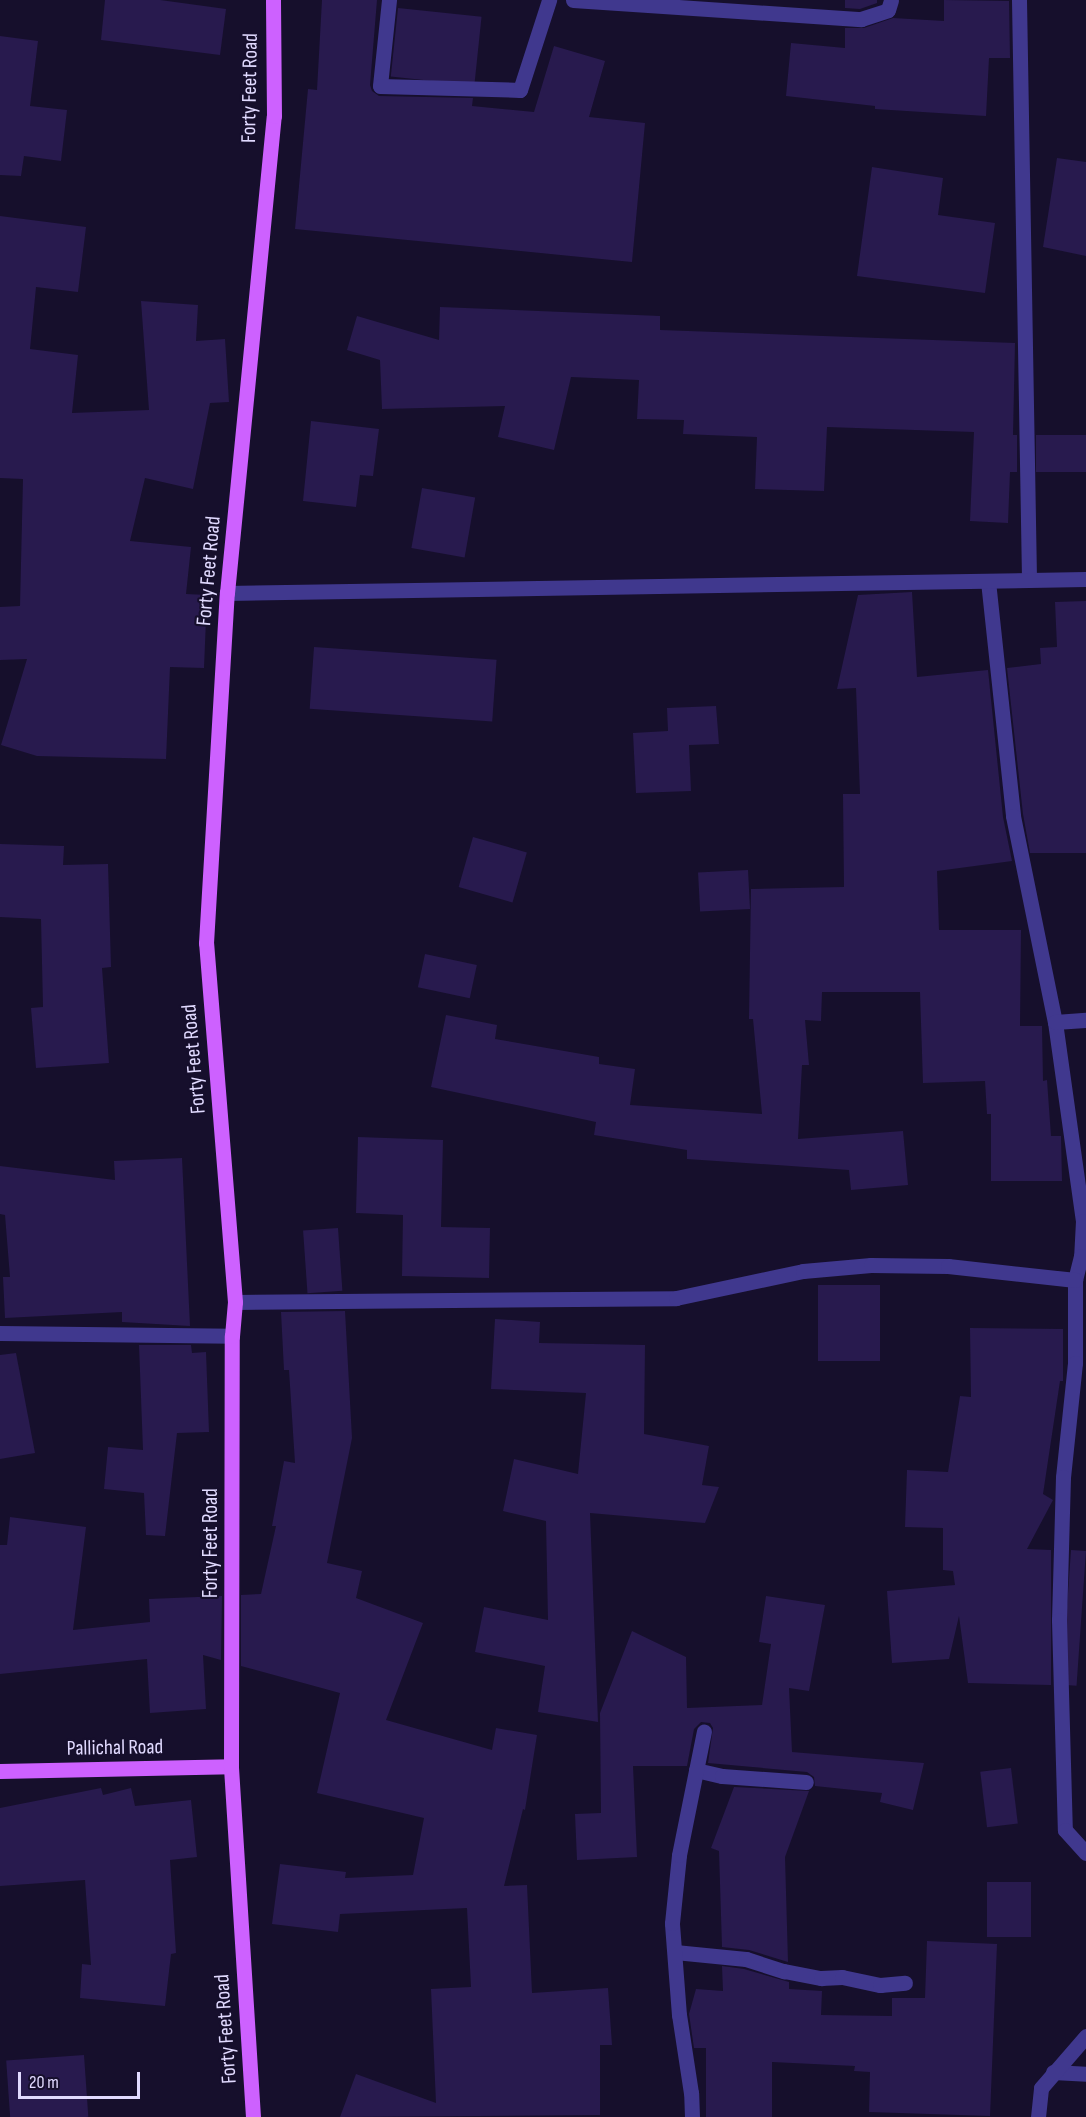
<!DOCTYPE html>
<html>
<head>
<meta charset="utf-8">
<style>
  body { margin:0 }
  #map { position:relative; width:1086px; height:2117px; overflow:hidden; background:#160f2c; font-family:"Sofia Sans Condensed",sans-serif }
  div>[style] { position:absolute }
  .building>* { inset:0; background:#281a4e; transform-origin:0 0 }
  .minor>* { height:15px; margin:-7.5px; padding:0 7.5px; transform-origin:7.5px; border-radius:7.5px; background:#40388e }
  .major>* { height:15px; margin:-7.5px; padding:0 7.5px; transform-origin:7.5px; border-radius:7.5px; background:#cd61ff }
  span { translate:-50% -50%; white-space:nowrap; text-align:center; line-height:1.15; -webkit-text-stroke:4.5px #160f2c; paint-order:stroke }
  .street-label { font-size:21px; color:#e1daff }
  .scale { position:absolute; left:18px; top:2072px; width:122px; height:27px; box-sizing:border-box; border:3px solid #e1daff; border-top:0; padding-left:8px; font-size:18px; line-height:21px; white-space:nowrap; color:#e1daff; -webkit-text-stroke:4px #160f2c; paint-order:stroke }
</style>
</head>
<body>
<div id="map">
  <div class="building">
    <i style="clip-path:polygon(105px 0,160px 0,226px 9px,220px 55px,101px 40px)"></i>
    <i style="clip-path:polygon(322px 0,377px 0,370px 85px,372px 91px,379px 96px,473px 98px,472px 106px,534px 112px,554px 46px,605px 61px,589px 117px,645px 123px,632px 262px,295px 229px,308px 89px,317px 90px)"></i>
    <i style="clip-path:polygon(845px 0,877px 0,877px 3px,860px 9px,845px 8px)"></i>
    <i style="clip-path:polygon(944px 0,1009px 1px,1010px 58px,989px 58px,986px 116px,875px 109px,875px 106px,786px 96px,791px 43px,845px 48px,845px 28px,864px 28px,893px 18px,944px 21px)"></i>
    <i style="left:398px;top:8px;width:84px;height:69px;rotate:6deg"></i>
    <i style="clip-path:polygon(0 36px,38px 41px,30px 106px,67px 110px,61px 161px,24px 156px,21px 176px,0 175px)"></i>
    <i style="clip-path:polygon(1057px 158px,1086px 162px,1086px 256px,1043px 247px)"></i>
    <i style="clip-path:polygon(872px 167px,943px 178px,938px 215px,995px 223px,985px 293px,857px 276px)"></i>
    <i style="clip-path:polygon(0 216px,86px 227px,78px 292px,36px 287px,30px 349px,78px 355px,72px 413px,149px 410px,141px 301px,198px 305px,196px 341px,225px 339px,229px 402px,210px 403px,193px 489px,145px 478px,130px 541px,191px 547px,186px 594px,207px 595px,204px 668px,170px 667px,166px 759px,37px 756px,1px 745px,27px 659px,0 660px,0 607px,20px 606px,23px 479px,0 478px)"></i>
    <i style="clip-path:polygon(440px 307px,660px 316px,660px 330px,1015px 343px,1013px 435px,1017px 435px,1017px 472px,1010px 472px,1008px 523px,970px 521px,974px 432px,827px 427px,824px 491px,755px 489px,757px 437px,683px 434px,684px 420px,637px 419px,639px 380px,571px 377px,554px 450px,498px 437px,505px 406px,382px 409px,380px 360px,347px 350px,357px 316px,439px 340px)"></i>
    <i style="clip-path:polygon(311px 421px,379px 429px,373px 476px,360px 475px,356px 507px,303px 501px)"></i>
    <i style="left:1036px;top:435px;width:50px;height:37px"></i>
    <i style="left:422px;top:488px;width:54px;height:61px;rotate:10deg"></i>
    <i style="clip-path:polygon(912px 592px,917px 677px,988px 670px,1003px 817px,1012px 861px,937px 871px,939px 930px,1021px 930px,1020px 1026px,1042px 1026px,1043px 1081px,1047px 1080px,1051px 1136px,1061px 1136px,1062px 1181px,991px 1181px,991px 1114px,987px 1114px,985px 1081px,923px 1083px,920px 992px,822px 992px,821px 1021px,805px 1020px,809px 1065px,802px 1065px,798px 1139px,903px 1131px,908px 1185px,851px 1190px,849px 1170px,687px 1159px,687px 1150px,594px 1135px,596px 1122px,431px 1087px,446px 1015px,497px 1025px,495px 1039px,599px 1057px,599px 1064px,635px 1069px,630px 1105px,762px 1114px,753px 1019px,749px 1019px,751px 889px,844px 887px,843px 794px,860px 794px,856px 688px,837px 689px,858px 595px)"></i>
    <i style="clip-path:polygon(1086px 601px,1086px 853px,1030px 853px,1023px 814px,1007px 668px,1041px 664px,1040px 648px,1057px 647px,1055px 602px)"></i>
    <i style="left:314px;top:647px;width:183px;height:62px;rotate:4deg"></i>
    <i style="clip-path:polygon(716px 706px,719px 744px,689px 745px,691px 791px,636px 793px,633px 733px,668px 731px,667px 708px)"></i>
    <i style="left:473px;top:837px;width:56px;height:52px;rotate:16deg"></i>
    <i style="clip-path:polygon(0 844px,64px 846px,63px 865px,108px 864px,111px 967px,102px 968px,109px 1063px,36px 1068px,31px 1008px,43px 1007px,41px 919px,0 917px)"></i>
    <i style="left:748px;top:870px;width:39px;height:50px;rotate:87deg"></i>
    <i style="left:425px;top:954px;width:53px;height:34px;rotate:12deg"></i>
    <i style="clip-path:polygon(358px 1137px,443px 1140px,441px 1227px,490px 1228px,489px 1278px,402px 1276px,403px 1215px,356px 1213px)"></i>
    <i style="clip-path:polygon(182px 1158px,190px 1326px,122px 1322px,122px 1312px,5px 1318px,3px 1277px,10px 1277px,5px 1215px,0 1214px,0 1166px,115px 1180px,114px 1161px)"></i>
    <i style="left:338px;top:1228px;width:63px;height:35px;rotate:86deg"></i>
    <i style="left:818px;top:1285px;width:62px;height:76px"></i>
    <i style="clip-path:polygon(345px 1311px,352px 1438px,327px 1563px,362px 1571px,356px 1598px,423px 1623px,386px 1720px,492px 1750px,496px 1728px,537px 1735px,525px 1810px,523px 1809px,504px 1886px,527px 1885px,532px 1993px,608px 1988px,612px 2045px,600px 2045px,600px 2115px,340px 2117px,356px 2074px,436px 2103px,431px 1989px,471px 1987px,467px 1908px,340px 1914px,338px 1932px,272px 1924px,280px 1864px,346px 1872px,345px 1878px,413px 1875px,424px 1818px,317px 1793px,340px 1693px,241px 1666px,241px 1595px,261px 1594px,276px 1526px,272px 1526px,284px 1461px,295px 1463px,289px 1370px,284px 1370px,281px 1312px)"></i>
    <i style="clip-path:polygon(495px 1319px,540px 1322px,539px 1343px,645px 1345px,644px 1434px,709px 1446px,702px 1485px,719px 1487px,705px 1523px,590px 1513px,598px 1722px,538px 1712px,545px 1666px,475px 1652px,484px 1607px,548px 1620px,546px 1521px,503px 1511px,514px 1459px,578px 1474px,586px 1393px,491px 1389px)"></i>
    <i style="clip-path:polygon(970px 1328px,1063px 1329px,1063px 1381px,1060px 1381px,1043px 1494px,1053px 1500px,1027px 1549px,1051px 1550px,1051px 1685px,968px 1683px,959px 1616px,949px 1659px,892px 1663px,887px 1591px,955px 1585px,953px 1571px,943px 1570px,943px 1528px,905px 1527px,907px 1470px,948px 1472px,960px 1396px,971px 1397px)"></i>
    <i style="clip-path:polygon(139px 1345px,191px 1345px,192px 1353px,206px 1352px,209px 1432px,177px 1433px,165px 1536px,146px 1535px,144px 1493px,104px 1489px,108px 1447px,143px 1450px)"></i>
    <i style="clip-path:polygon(16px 1353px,35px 1453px,0 1459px,0 1355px)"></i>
    <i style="clip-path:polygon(10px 1517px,86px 1527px,73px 1630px,150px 1622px,149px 1599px,222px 1596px,221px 1660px,203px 1655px,206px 1709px,150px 1713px,147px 1659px,0 1674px,0 1545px,7px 1545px)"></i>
    <i style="left:1071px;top:1550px;width:15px;height:135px;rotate:4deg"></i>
    <i style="clip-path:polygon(766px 1596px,825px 1605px,809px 1691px,789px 1688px,792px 1752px,924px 1763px,913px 1810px,880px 1802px,882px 1793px,815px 1786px,814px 1777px,807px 1772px,708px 1763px,713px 1728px,710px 1723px,701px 1722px,694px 1729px,687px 1766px,633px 1766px,637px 1857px,577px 1860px,575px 1814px,601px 1813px,600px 1713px,632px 1631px,686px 1657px,687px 1708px,762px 1705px,771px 1644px,759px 1642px)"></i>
    <i style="left:1011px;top:1768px;width:56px;height:31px;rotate:83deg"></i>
    <i style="clip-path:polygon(734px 1787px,809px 1791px,785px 1857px,788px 1962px,749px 1950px,722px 1947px,719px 1851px,711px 1848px)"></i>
    <i style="clip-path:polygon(101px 1788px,103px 1795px,131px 1788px,135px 1806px,191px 1800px,197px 1857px,170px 1860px,176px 1953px,171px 1954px,165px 2006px,80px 1998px,82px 1964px,91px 1965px,85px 1880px,0 1886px,0 1808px)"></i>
    <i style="left:987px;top:1882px;width:44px;height:55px"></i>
    <i style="clip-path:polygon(927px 1941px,997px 1944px,990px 2116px,869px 2112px,870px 2072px,854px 2071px,855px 2066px,772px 2062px,772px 2117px,706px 2117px,706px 2048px,694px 2048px,689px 2014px,696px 1989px,723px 1991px,722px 1966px,744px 1969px,789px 1982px,789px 1989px,822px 1991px,821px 2015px,892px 2016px,892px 1998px,925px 1998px)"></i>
    <i style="left:84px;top:2055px;width:62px;height:78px;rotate:86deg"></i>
  </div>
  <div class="minor">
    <i style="left:389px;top:0;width:86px;rotate:96deg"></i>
    <i style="left:380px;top:86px;width:140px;rotate:1.6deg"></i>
    <i style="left:520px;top:90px;width:95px;rotate:-72.1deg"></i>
    <i style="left:573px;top:0;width:289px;rotate:3.8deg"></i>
    <i style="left:861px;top:19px;width:28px;rotate:-18deg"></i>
    <i style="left:888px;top:10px;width:10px;rotate:-73deg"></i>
    <i style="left:1019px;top:0;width:580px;rotate:89.01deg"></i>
    <i style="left:988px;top:581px;width:236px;rotate:83.9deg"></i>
    <i style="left:1013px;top:816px;width:210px;rotate:78.5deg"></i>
    <i style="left:1055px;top:1022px;width:201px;rotate:82deg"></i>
    <i style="left:1083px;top:1221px;width:35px;rotate:93deg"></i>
    <i style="left:1081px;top:1256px;width:25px;rotate:104deg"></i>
    <i style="left:1075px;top:1280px;width:83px;rotate:90deg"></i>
    <i style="left:1075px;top:1363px;width:115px;rotate:96deg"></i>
    <i style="left:1063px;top:1477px;width:143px;rotate:91.6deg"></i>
    <i style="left:1059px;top:1620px;width:210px;rotate:88.4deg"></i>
    <i style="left:1065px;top:1830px;width:31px;rotate:48deg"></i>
    <i style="left:227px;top:593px;width:859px;rotate:-0.93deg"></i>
    <i style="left:1055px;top:1022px;width:31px;rotate:-4deg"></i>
    <i style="left:235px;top:1302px;width:441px;rotate:-0.5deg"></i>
    <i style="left:676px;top:1298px;width:130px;rotate:-12deg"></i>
    <i style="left:803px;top:1271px;width:68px;rotate:-5deg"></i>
    <i style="left:871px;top:1265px;width:77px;rotate:0.7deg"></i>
    <i style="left:948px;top:1266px;width:128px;rotate:6.3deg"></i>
    <i style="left:0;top:1333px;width:232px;rotate:0.7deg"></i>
    <i style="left:696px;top:1770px;width:27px;rotate:13deg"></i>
    <i style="left:722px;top:1776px;width:84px;rotate:4.1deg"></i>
    <i style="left:675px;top:1952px;width:71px;rotate:5.6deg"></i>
    <i style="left:746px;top:1959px;width:40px;rotate:18deg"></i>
    <i style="left:784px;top:1971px;width:38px;rotate:11deg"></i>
    <i style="left:821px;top:1978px;width:21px;rotate:-3deg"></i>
    <i style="left:842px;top:1977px;width:39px;rotate:12deg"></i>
    <i style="left:880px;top:1985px;width:25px;rotate:-5deg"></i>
    <i style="left:1053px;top:2072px;width:33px;rotate:3deg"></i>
    <i style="left:692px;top:2117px;width:24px;rotate:-92deg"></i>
    <i style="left:691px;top:2093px;width:79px;rotate:-98.7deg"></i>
    <i style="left:679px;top:2015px;width:92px;rotate:-94.4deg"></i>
    <i style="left:672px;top:1923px;width:68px;rotate:-84.1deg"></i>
    <i style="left:679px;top:1855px;width:126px;rotate:-78.6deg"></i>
    <i style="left:1038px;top:2117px;width:29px;rotate:-84deg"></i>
    <i style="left:1041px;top:2088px;width:69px;rotate:-49.1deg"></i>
  </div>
  <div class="major">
    <i style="left:0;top:1771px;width:231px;rotate:-1.2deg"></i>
    <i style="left:253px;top:2117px;width:352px;rotate:-93.6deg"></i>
    <i style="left:231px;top:1766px;width:430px;rotate:-89.9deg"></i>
    <i style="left:232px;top:1336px;width:34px;rotate:-85deg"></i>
    <i style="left:235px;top:1302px;width:360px;rotate:-94.6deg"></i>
    <i style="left:206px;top:943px;width:351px;rotate:-86.6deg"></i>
    <i style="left:227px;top:593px;width:479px;rotate:-84.4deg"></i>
    <i style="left:274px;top:116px;width:116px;rotate:-90.5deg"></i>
  </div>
  <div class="street-label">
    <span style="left:250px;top:88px;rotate:-89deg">Forty Feet Road</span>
    <span style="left:209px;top:571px;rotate:-85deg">Forty Feet Road</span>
    <span style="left:194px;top:1059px;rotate:-95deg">Forty Feet Road</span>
    <span style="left:211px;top:1543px;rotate:-90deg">Forty Feet Road</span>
    <span style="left:115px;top:1748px;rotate:-1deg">Pallichal Road</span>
    <span style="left:226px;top:2029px;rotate:-94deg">Forty Feet Road</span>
  </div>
  <div class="scale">20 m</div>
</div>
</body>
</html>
